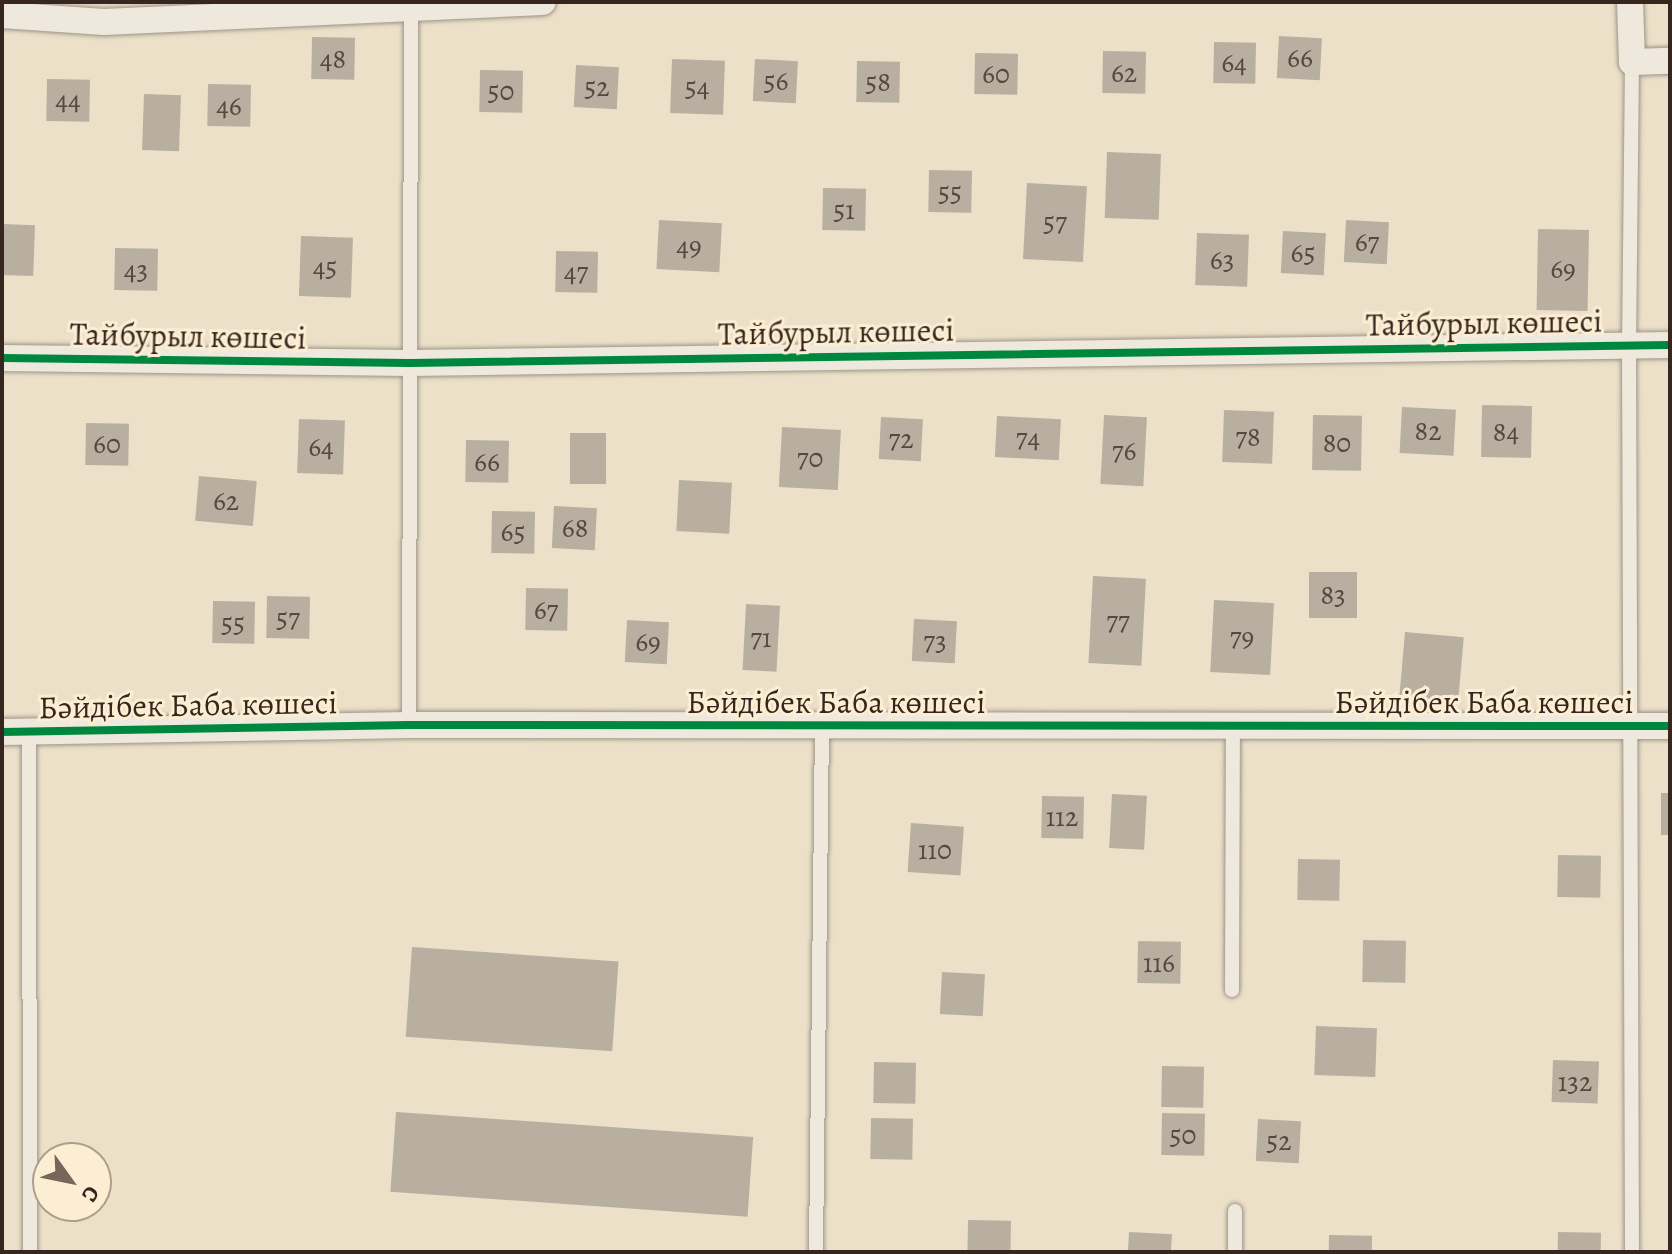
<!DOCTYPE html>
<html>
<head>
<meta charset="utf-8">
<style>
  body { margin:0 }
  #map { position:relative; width:1672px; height:1254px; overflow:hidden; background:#ece0c9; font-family:Alegreya,serif }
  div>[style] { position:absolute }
  .building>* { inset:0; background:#b8afa0; transform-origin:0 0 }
  .roads { filter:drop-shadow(0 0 2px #9d9587) drop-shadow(0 0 2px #9d9587) }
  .lane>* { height:14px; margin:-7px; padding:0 7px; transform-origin:7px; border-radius:7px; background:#efe8dd }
  .street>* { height:26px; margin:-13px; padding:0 13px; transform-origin:13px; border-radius:13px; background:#efe8dd }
  .cycleway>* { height:8px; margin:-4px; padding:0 4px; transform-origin:4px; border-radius:4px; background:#00873e }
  span { translate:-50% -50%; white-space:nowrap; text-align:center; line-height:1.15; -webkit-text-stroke:6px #fceed3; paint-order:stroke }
  .number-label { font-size:28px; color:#57483f }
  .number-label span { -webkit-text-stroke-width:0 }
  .street-label { font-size:32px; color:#37261f }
  .frame { position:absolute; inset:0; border:4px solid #37261f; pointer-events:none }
  .north { position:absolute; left:32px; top:1142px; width:80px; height:80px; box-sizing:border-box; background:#fceed3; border:2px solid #ad9e8b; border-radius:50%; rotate:123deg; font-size:22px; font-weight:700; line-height:32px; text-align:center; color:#37261f }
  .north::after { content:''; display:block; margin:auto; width:28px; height:36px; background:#76675a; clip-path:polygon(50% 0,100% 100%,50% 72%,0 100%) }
</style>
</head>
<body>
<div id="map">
  <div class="building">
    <i style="left:1279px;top:36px;width:43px;height:42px;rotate:3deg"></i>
    <i style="left:312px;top:37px;width:43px;height:42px;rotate:1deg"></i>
    <i style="left:1214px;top:42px;width:42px;height:41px;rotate:1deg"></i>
    <i style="left:1103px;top:51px;width:43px;height:42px;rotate:1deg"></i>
    <i style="left:975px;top:53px;width:43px;height:41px;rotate:1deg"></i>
    <i style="left:672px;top:59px;width:53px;height:54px;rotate:2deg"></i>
    <i style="left:755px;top:59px;width:43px;height:42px;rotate:3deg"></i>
    <i style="left:857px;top:61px;width:43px;height:41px;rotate:1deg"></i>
    <i style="left:576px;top:65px;width:43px;height:42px;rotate:3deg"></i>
    <i style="left:480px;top:70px;width:43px;height:42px;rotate:1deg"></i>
    <i style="left:47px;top:79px;width:43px;height:42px;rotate:1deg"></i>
    <i style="left:208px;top:84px;width:43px;height:42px;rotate:1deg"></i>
    <i style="left:144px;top:94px;width:37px;height:56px;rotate:2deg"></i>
    <i style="left:1107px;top:152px;width:54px;height:66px;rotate:2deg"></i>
    <i style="left:929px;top:170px;width:43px;height:42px;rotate:1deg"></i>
    <i style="left:1027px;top:183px;width:60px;height:76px;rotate:3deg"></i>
    <i style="left:823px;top:188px;width:43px;height:42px;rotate:1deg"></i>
    <i style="left:659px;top:220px;width:63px;height:49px;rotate:3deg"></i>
    <i style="left:1346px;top:220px;width:43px;height:42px;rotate:3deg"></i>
    <i style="left:2px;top:224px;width:33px;height:51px;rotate:2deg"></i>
    <i style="left:1538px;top:229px;width:51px;height:81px;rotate:1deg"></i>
    <i style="left:1283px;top:231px;width:43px;height:42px;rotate:3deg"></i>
    <i style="left:1197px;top:233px;width:52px;height:52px;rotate:2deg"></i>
    <i style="left:301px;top:236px;width:52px;height:60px;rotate:2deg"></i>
    <i style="left:115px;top:248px;width:43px;height:42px;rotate:1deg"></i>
    <i style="left:556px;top:251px;width:42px;height:41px;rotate:1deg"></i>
    <i style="left:1482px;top:405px;width:50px;height:52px;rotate:1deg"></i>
    <i style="left:1402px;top:407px;width:54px;height:46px;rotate:3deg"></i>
    <i style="left:1224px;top:410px;width:50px;height:52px;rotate:2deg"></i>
    <i style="left:1104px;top:415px;width:43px;height:69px;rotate:3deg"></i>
    <i style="left:1313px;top:415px;width:49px;height:55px;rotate:1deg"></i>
    <i style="left:997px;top:416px;width:64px;height:41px;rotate:3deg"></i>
    <i style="left:881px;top:417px;width:42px;height:42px;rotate:3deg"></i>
    <i style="left:299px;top:419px;width:46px;height:54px;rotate:2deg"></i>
    <i style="left:86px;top:423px;width:43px;height:42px;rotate:1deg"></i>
    <i style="left:782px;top:427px;width:59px;height:60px;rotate:3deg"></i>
    <i style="left:570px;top:433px;width:36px;height:51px"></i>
    <i style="left:466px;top:440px;width:43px;height:42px;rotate:1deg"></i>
    <i style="left:199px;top:476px;width:58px;height:45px;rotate:5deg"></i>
    <i style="left:679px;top:480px;width:53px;height:51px;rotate:3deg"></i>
    <i style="left:554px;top:506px;width:43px;height:42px;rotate:3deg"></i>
    <i style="left:492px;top:511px;width:43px;height:42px;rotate:1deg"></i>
    <i style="left:1309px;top:572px;width:48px;height:46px"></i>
    <i style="left:1093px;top:576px;width:53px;height:87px;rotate:3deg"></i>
    <i style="left:526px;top:588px;width:42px;height:42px;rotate:1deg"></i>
    <i style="left:267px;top:596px;width:43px;height:42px;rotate:1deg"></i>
    <i style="left:1214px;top:600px;width:60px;height:72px;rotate:3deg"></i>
    <i style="left:213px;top:601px;width:42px;height:42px;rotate:1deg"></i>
    <i style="left:746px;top:604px;width:34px;height:66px;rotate:3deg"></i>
    <i style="left:914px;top:619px;width:43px;height:42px;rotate:3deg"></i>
    <i style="left:627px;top:620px;width:42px;height:42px;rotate:3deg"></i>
    <i style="left:1405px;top:632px;width:59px;height:65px;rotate:5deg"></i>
    <i style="left:1661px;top:793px;width:9px;height:42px"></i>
    <i style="left:1112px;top:794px;width:35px;height:54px;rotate:3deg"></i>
    <i style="left:1042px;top:796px;width:42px;height:42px;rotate:1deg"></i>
    <i style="left:911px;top:823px;width:53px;height:49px;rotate:4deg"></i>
    <i style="left:1558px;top:855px;width:43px;height:42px;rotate:1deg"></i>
    <i style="left:1298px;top:859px;width:42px;height:41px;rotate:1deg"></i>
    <i style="left:1363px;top:940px;width:43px;height:42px;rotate:1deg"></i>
    <i style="left:1138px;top:941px;width:43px;height:42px;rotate:1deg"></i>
    <i style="left:412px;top:947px;width:207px;height:90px;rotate:4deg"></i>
    <i style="left:942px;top:972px;width:43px;height:42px;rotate:3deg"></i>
    <i style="left:1316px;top:1026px;width:61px;height:49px;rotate:2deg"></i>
    <i style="left:1553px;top:1060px;width:46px;height:42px;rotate:2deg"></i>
    <i style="left:874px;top:1062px;width:42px;height:41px;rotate:1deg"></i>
    <i style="left:1162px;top:1066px;width:42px;height:41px;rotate:1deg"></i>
    <i style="left:396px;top:1112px;width:358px;height:80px;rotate:4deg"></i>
    <i style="left:1162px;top:1113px;width:43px;height:42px;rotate:1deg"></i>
    <i style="left:871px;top:1118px;width:42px;height:41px;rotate:1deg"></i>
    <i style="left:1258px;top:1119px;width:43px;height:42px;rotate:3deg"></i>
    <i style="left:968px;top:1220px;width:43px;height:32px;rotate:1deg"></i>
    <i style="left:1129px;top:1232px;width:43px;height:20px;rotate:3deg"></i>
    <i style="left:1558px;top:1232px;width:43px;height:20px;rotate:1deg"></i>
    <i style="left:1329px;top:1235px;width:43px;height:17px;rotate:1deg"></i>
  </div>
  <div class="roads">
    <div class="lane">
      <i style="left:1632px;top:62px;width:283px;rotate:90.6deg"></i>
      <i style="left:1629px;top:345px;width:907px;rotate:89.81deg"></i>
      <i style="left:409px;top:725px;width:723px;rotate:-89.84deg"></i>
      <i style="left:29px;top:733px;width:519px;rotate:89.89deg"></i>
      <i style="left:1232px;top:990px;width:264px;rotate:-89.8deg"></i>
      <i style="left:1235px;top:1211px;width:41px;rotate:90deg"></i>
      <i style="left:816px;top:1252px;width:525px;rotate:-89.35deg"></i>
    </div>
    <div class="street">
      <i style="left:1630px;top:2px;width:60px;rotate:88.1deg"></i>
      <i style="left:1632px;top:62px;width:38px;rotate:-2deg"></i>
      <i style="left:2px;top:15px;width:102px;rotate:3.9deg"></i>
      <i style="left:104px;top:22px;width:439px;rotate:-2.6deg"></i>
      <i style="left:2px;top:358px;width:408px;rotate:0.7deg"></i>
      <i style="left:410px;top:363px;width:1260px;rotate:-0.82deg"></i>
      <i style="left:2px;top:732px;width:407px;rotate:-1deg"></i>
      <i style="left:409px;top:725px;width:1261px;rotate:0.05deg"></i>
    </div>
  </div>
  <div class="cycleway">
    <i style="left:2px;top:358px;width:408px;rotate:0.7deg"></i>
    <i style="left:410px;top:363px;width:1260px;rotate:-0.82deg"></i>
    <i style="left:2px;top:732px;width:407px;rotate:-1deg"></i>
    <i style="left:409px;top:725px;width:1261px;rotate:0.05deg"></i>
  </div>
  <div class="number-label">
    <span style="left:1300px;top:58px">66</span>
    <span style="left:333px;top:59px">48</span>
    <span style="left:1234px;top:63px">64</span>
    <span style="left:1124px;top:73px">62</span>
    <span style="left:996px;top:74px">60</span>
    <span style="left:776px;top:81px">56</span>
    <span style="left:878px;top:82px">58</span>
    <span style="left:597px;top:87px">52</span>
    <span style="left:697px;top:87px">54</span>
    <span style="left:501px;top:91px">50</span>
    <span style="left:68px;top:100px">44</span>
    <span style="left:229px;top:106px">46</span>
    <span style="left:950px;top:192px">55</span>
    <span style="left:844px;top:210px">51</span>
    <span style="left:1055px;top:222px">57</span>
    <span style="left:1367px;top:242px">67</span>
    <span style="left:689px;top:246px">49</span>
    <span style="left:1303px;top:253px">65</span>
    <span style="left:1222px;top:260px">63</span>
    <span style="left:325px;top:267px">45</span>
    <span style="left:1563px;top:269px">69</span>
    <span style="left:136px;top:270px">43</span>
    <span style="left:576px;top:272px">47</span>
    <span style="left:1428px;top:431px">82</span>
    <span style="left:1506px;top:432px">84</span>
    <span style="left:1248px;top:437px">78</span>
    <span style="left:1028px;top:438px">74</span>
    <span style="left:901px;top:439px">72</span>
    <span style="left:1337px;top:443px">80</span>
    <span style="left:107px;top:444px">60</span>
    <span style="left:321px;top:447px">64</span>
    <span style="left:1124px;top:451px">76</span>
    <span style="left:810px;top:458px">70</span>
    <span style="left:487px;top:462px">66</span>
    <span style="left:226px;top:501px">62</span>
    <span style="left:575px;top:528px">68</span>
    <span style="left:513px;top:532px">65</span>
    <span style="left:1333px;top:595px">83</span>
    <span style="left:546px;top:610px">67</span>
    <span style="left:288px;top:618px">57</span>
    <span style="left:1118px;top:621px">77</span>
    <span style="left:233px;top:623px">55</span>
    <span style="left:1242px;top:637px">79</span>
    <span style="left:761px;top:638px">71</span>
    <span style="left:935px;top:641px">73</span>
    <span style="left:648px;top:642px">69</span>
    <span style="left:1062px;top:817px">112</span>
    <span style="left:935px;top:850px">110</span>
    <span style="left:1159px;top:963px">116</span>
    <span style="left:1575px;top:1082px">132</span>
    <span style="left:1183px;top:1135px">50</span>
    <span style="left:1279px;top:1141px">52</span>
  </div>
  <div class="street-label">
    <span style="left:1484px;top:323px;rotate:-1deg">Тайбурыл көшесі</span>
    <span style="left:836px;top:332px;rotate:-1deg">Тайбурыл көшесі</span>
    <span style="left:188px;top:336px;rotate:1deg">Тайбурыл көшесі</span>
    <span style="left:836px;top:702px">Бәйдібек Баба көшесі</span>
    <span style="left:1484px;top:702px">Бәйдібек Баба көшесі</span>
    <span style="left:188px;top:705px;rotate:-1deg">Бәйдібек Баба көшесі</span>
  </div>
  <div class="frame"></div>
  <div class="north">С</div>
</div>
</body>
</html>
